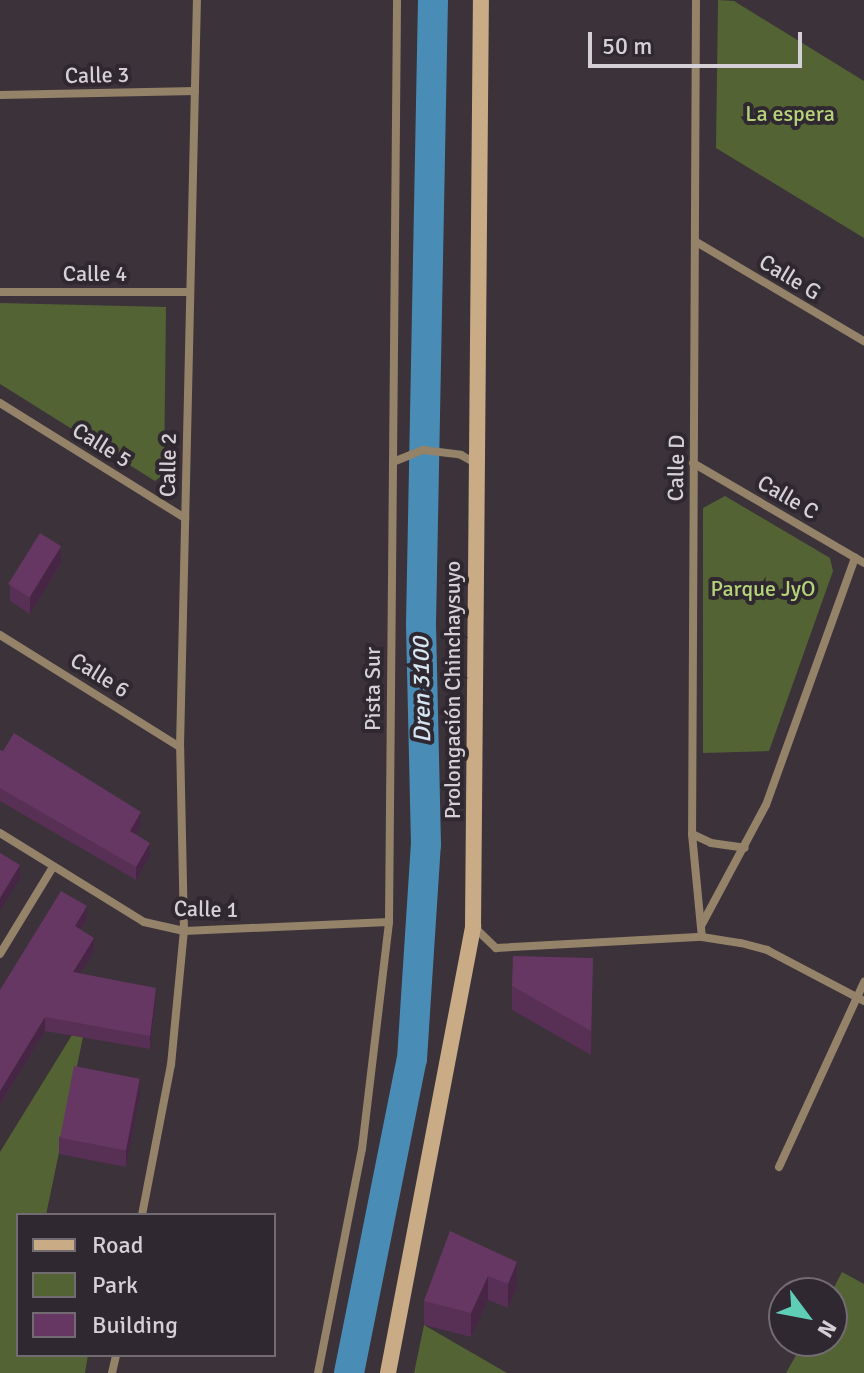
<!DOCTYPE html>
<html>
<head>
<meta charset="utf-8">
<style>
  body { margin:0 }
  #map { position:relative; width:864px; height:1373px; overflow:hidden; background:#3b323a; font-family:Signika,sans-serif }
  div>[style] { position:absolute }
  .green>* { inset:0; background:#536334 }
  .canal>* { height:30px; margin:-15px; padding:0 15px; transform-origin:15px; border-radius:15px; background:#498db6 }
  .street>* { height:8px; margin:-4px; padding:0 4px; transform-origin:4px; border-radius:4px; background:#948269 }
  .secondary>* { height:16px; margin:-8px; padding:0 8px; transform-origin:8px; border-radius:8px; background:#c9ac85 }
  .wall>* { inset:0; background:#582f55 }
  .shaded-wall>* { inset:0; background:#472645 }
  .building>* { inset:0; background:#663763; transform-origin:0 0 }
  span { translate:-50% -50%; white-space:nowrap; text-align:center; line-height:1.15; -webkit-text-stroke:8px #302830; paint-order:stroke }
  .street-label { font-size:22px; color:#d5d0d5 }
  .park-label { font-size:22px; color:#b5d479 }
  .water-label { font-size:24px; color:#d5e6f2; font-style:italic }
  .legend { position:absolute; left:16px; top:1213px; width:260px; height:144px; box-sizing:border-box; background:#302830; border:2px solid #726b72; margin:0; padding:10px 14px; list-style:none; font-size:24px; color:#d5d0d5 }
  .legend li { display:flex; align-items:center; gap:16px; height:40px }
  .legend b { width:40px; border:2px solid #726b72 }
  .north { position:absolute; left:768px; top:1277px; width:80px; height:80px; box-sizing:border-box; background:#302830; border:2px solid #726b72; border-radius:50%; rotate:122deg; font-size:22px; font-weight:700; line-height:32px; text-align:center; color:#d5d0d5 }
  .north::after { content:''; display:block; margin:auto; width:28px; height:36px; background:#5eceb7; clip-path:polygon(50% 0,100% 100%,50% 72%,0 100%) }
  .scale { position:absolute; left:588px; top:32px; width:214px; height:36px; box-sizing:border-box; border:4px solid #d5d0d5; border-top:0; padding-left:10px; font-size:24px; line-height:28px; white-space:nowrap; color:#d5d0d5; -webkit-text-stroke:6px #302830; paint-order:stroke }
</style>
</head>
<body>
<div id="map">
  <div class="green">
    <i style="clip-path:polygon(718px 0,734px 1px,864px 81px,864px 238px,716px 148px)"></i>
    <i style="clip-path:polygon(0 303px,166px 307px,164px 474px,155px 481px,0 384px)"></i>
    <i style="clip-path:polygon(725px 496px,830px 558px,833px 571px,769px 751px,703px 753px,703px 508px)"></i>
    <i style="clip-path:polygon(72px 1035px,83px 1037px,46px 1215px,18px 1215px,18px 1355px,88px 1355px,85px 1373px,0 1373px,0 1152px)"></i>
    <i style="clip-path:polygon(842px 1272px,864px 1284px,864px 1373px,786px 1373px,804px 1341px,832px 1341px,831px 1293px)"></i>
    <i style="clip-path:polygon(424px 1325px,507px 1373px,414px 1373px)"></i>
  </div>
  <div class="canal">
    <i style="left:349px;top:1373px;width:320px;rotate:-78.7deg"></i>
    <i style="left:412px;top:1059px;width:214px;rotate:-86.3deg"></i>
    <i style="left:426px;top:845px;width:221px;rotate:-91.3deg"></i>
    <i style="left:421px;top:624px;width:624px;rotate:-88.9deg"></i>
  </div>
  <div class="street">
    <i style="left:696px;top:0;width:834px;rotate:90.27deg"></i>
    <i style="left:692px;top:834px;width:103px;rotate:84.5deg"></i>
    <i style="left:0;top:95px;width:195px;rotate:-1.2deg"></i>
    <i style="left:698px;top:243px;width:193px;rotate:30.6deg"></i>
    <i style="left:0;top:292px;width:190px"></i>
    <i style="left:0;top:403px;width:218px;rotate:31.9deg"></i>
    <i style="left:393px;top:462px;width:32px;rotate:-22deg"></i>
    <i style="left:423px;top:450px;width:38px;rotate:7deg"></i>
    <i style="left:461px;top:455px;width:18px;rotate:29deg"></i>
    <i style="left:693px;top:463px;width:198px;rotate:30.3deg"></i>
    <i style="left:0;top:635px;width:212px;rotate:31.9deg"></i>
    <i style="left:0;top:833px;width:169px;rotate:31.7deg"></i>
    <i style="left:144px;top:922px;width:41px;rotate:12.7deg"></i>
    <i style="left:184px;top:931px;width:205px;rotate:-2.5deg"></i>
    <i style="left:692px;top:834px;width:21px;rotate:25deg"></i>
    <i style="left:711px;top:843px;width:34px;rotate:8deg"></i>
    <i style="left:473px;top:926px;width:32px;rotate:44deg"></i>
    <i style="left:496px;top:948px;width:206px;rotate:-3.1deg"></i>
    <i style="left:702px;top:937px;width:39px;rotate:9deg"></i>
    <i style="left:741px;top:943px;width:27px;rotate:15deg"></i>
    <i style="left:767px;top:950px;width:110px;rotate:27.7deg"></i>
    <i style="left:701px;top:926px;width:137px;rotate:-61.8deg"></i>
    <i style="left:766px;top:805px;width:263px;rotate:-70.2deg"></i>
    <i style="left:0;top:954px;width:102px;rotate:-58.7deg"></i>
    <i style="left:779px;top:1167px;width:204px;rotate:-65.3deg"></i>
    <i style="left:142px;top:1215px;width:153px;rotate:-79.1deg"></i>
    <i style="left:171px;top:1065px;width:135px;rotate:-84.5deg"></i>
    <i style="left:184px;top:931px;width:184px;rotate:-91.2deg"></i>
    <i style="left:180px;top:747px;width:747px;rotate:-88.7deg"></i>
    <i style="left:112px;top:1373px;width:18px;rotate:-77deg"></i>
    <i style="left:318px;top:1373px;width:228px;rotate:-78.9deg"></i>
    <i style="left:362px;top:1149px;width:229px;rotate:-83.2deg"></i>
    <i style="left:389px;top:922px;width:922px;rotate:-89.5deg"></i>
  </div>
  <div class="secondary">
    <i style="left:388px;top:1373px;width:455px;rotate:-79.2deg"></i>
    <i style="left:473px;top:926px;width:926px;rotate:-89.51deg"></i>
  </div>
  <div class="wall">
    <i style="clip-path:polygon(61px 563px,30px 614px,10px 601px,10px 585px)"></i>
    <i style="clip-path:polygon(0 750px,141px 825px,136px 834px,150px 856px,136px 880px,0 801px)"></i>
    <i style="clip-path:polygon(87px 919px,81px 930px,94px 951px,80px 973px,156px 1001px,150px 1049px,45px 1031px,0 1104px,0 990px)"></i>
    <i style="clip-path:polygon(593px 958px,591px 1055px,512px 1010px,512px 986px)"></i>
    <i style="clip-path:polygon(140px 1095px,126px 1167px,59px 1154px,59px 1137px)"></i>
    <i style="clip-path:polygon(450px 1231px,517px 1286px,508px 1308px,488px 1300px,471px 1337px,424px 1325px,424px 1301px)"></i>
  </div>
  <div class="shaded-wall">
    <i style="clip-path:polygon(61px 546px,61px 563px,30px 614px,30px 597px)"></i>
    <i style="clip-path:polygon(141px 812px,141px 825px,130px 844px,130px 831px)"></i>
    <i style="clip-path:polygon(150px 843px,150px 856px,136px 880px,136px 867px)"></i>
    <i style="clip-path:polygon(20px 865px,20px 878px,0 911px,0 898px)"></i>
    <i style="clip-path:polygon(87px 906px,87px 919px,75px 939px,75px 926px)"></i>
    <i style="clip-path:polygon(94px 938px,94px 951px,73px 985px,73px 972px)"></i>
    <i style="clip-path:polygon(156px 988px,156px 1001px,150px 1049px,150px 1036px)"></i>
    <i style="clip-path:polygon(45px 1017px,45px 1031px,0 1104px,0 1091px)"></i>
    <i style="clip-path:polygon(140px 1079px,140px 1095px,126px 1167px,126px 1150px)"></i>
    <i style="clip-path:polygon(517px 1262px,517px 1286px,508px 1308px,508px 1284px)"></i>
    <i style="clip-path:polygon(488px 1276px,488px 1300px,471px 1337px,471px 1313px)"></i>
  </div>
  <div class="building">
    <i style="left:40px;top:533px;width:25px;height:60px;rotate:32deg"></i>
    <i style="clip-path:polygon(14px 733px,141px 812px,130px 831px,150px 843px,136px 867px,0 788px,0 750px,3px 751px)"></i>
    <i style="clip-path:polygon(0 853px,20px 865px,0 898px)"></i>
    <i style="clip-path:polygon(61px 891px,87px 906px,75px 926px,94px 938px,73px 972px,156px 988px,150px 1036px,45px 1017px,0 1091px,0 990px)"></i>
    <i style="clip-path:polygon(513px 956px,593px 958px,591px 1031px,512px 986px)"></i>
    <i style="left:74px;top:1066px;width:67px;height:73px;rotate:11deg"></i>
    <i style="clip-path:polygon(450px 1231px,517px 1262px,508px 1284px,488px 1276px,471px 1313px,424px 1301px)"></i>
  </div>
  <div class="street-label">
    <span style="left:97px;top:75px;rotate:-1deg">Calle 3</span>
    <span style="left:95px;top:274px">Calle 4</span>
    <span style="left:790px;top:277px;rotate:31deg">Calle G</span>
    <span style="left:102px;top:445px;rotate:32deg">Calle 5</span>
    <span style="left:168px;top:465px;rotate:-89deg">Calle 2</span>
    <span style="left:676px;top:468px;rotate:-89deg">Calle D</span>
    <span style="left:788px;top:497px;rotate:30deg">Calle C</span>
    <span style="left:100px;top:675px;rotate:32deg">Calle 6</span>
    <span style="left:373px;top:689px;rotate:-90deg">Pista Sur</span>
    <span style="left:453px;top:690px;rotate:-90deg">Prolongación Chinchaysuyo</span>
    <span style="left:206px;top:909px;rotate:1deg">Calle 1</span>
  </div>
  <div class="park-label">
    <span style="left:790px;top:114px">La espera</span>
    <span style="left:763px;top:589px">Parque JyO</span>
  </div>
  <div class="water-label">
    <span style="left:422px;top:690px;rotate:-91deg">Dren 3100</span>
  </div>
  <ul class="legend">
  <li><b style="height:10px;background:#c9ac85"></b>Road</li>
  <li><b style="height:22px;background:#536334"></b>Park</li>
  <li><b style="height:22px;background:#663763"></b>Building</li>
  </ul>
  <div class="north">N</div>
  <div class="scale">50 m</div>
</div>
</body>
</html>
